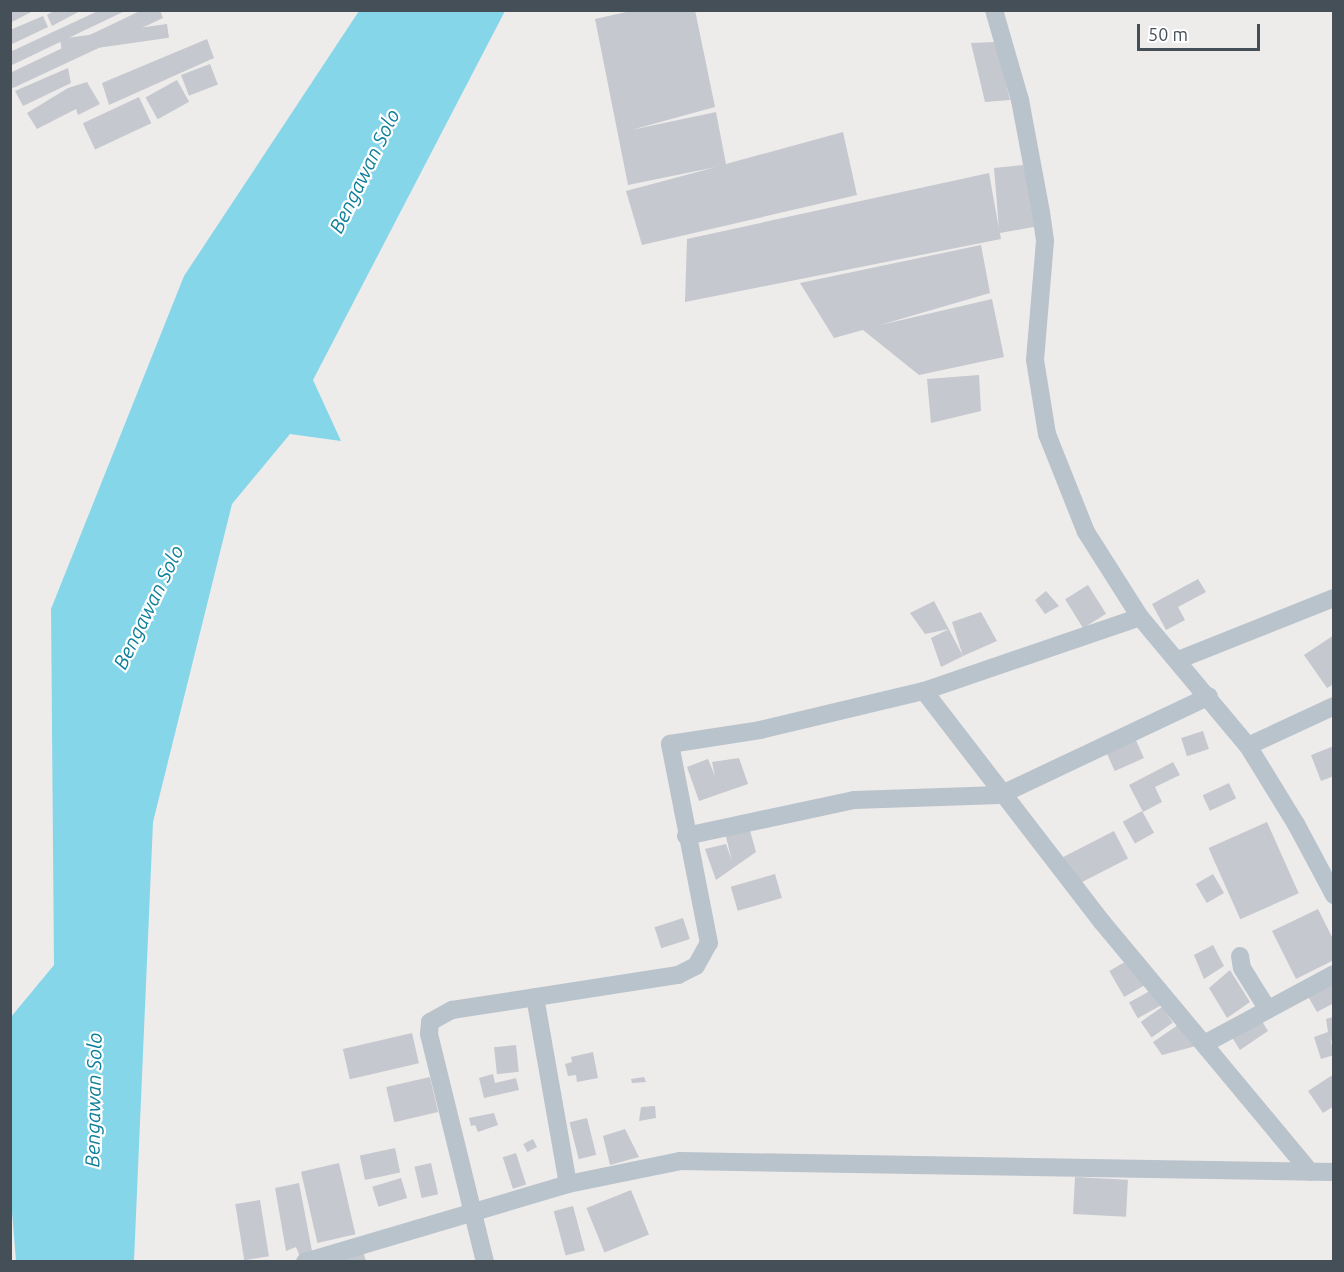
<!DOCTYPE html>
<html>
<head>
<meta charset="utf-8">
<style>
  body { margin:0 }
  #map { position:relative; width:1344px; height:1272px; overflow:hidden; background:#eeebeb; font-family:Ubuntu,sans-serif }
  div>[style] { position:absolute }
  .water>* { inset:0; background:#86d6ea }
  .building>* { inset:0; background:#c5c8ce; transform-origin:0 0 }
  .street>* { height:18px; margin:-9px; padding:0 9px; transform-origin:9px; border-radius:9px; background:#b9c3cb }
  span { translate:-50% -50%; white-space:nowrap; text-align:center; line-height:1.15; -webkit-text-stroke:4.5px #fff; paint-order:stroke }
  .water-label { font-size:20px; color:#0e7f9a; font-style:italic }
  .frame { position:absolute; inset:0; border:12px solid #444f58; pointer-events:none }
  .scale { position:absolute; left:1137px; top:24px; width:123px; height:27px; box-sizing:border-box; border:3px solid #444f58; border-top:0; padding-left:8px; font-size:18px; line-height:21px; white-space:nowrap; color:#444f58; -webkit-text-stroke:4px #fff; paint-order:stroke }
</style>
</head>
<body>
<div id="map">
  <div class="water">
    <i style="clip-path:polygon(359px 11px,505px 11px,313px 380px,341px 441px,290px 434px,232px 504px,153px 822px,134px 1261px,16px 1261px,10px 1187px,11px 1017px,54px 965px,51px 609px,184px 276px)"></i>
  </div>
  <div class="building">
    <i style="clip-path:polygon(10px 10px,35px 10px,10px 23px)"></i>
    <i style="clip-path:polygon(55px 10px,82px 10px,52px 26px,47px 15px)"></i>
    <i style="clip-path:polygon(100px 10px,127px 10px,10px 66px,10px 52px)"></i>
    <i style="clip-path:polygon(142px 10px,160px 10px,163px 18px,13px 88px,10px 85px,10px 73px)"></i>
    <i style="clip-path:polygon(635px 10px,695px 10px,715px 107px,631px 130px,716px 112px,726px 164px,843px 132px,857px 195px,642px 245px,626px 191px,716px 167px,628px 185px,595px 19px)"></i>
    <i style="clip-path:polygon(43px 16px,48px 27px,10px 45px,10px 30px)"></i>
    <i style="left:167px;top:24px;width:14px;height:108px;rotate:82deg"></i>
    <i style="clip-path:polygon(207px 39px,214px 58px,109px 105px,102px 83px)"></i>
    <i style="clip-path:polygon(996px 42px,1010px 100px,985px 102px,971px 43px)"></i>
    <i style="left:210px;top:64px;width:22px;height:31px;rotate:69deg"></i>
    <i style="clip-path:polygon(68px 68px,71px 83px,23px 106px,15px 91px)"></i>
    <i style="left:177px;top:80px;width:25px;height:36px;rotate:61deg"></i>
    <i style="clip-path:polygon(87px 82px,100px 104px,78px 115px,76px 109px,37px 129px,27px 113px,68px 88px)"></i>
    <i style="left:139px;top:97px;width:29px;height:62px;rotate:65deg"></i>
    <i style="clip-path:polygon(1023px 165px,1039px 226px,1000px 233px,1001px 239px,685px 302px,687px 239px,989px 173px,999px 229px,994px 168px)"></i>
    <i style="clip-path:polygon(981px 245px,990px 293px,880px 325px,992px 299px,1004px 357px,919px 375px,863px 330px,834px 338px,800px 283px)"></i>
    <i style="clip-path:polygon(979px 375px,981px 411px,931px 423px,927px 379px)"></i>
    <i style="clip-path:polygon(1198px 579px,1206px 592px,1178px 607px,1185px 620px,1166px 630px,1152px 604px)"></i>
    <i style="left:1088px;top:585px;width:34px;height:27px;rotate:58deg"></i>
    <i style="clip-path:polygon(1046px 591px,1059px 606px,1045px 614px,1035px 600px)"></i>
    <i style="clip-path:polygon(934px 601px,963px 656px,941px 667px,931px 638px,949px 629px,925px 634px,910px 613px)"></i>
    <i style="clip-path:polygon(981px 612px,997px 641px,963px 656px,952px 622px)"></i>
    <i style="clip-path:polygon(1334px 635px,1334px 684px,1327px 688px,1304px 655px)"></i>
    <i style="left:1203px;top:731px;width:19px;height:23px;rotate:72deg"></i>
    <i style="left:1135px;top:738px;width:22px;height:32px;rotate:66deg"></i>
    <i style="clip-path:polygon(1334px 746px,1334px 776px,1321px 781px,1311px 755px)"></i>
    <i style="clip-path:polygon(739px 758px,748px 784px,699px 801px,687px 767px,708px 759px,715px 776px,712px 762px)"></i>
    <i style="clip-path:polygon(1173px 762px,1180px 775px,1155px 787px,1162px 802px,1143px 812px,1129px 785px)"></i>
    <i style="left:1229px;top:783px;width:17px;height:29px;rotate:65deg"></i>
    <i style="left:1142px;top:811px;width:25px;height:22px;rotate:61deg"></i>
    <i style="left:1267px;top:822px;width:78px;height:64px;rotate:66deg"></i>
    <i style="clip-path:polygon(749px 827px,756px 852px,716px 880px,705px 849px,726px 844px,732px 861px,725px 833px)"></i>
    <i style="left:1114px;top:831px;width:31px;height:57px;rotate:63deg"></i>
    <i style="left:775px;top:874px;width:25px;height:46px;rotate:74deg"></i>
    <i style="left:1213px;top:874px;width:22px;height:20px;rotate:60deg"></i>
    <i style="clip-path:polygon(1318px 909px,1334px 941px,1334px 960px,1296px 979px,1272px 931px)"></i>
    <i style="left:683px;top:918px;width:22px;height:30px;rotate:72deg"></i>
    <i style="clip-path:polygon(1213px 945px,1224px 966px,1204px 979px,1194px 955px)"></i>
    <i style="left:1130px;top:959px;width:30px;height:24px;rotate:60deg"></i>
    <i style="clip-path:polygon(1230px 970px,1250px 1002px,1227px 1018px,1209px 988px)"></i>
    <i style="clip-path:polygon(1334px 979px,1334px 1003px,1317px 1012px,1306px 993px)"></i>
    <i style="left:1157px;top:987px;width:18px;height:32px;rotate:61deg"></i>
    <i style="left:1162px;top:1007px;width:19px;height:26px;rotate:55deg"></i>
    <i style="clip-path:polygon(1333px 1017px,1333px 1045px,1330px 1037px,1334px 1055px,1321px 1059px,1314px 1037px,1328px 1032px,1326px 1019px)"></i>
    <i style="clip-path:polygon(1260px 1018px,1268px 1031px,1240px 1050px,1230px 1034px)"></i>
    <i style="clip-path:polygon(1181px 1023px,1196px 1046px,1162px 1055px,1153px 1042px)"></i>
    <i style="left:412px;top:1033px;width:31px;height:71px;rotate:77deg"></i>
    <i style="left:516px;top:1045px;width:27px;height:22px;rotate:84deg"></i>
    <i style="clip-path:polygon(593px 1052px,598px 1078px,577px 1082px,576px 1075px,568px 1076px,565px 1064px,572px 1062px,571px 1057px)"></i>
    <i style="clip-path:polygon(493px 1074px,495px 1083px,516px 1078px,519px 1090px,484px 1098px,479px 1078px)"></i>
    <i style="clip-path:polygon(1334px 1074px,1334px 1106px,1323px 1113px,1308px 1091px)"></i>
    <i style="left:430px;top:1077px;width:36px;height:45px;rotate:77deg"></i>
    <i style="clip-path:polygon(644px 1077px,646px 1082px,632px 1083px,631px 1079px)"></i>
    <i style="clip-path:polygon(655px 1106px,656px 1118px,639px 1121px,641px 1107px)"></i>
    <i style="clip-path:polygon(494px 1113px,498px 1125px,478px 1132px,475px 1125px,471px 1126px,469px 1118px)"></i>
    <i style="left:587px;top:1118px;width:38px;height:18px;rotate:76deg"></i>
    <i style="clip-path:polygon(625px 1129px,639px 1157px,610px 1165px,603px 1136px)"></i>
    <i style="left:533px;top:1139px;width:9px;height:11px;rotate:63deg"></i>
    <i style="left:395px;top:1148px;width:25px;height:36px;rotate:78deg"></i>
    <i style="left:516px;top:1153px;width:33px;height:14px;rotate:72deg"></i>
    <i style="left:339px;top:1163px;width:73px;height:39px;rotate:77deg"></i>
    <i style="left:431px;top:1163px;width:32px;height:17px;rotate:77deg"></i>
    <i style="left:1075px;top:1177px;width:53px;height:37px;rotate:3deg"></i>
    <i style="left:401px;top:1178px;width:21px;height:30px;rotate:73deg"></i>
    <i style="clip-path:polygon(299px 1183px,313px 1256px,301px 1259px,296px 1247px,286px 1251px,275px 1188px)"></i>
    <i style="left:631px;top:1190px;width:48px;height:48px;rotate:68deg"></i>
    <i style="left:260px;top:1200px;width:57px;height:25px;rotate:81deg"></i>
    <i style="left:573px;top:1206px;width:46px;height:20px;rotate:75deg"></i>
    <i style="clip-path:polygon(363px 1250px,366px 1262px,339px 1262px,338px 1257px)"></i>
  </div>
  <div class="street">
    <i style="left:994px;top:10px;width:94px;rotate:73.9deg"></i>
    <i style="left:1020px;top:100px;width:114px;rotate:79.4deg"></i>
    <i style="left:1041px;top:212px;width:29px;rotate:82deg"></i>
    <i style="left:1045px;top:241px;width:119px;rotate:94.8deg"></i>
    <i style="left:1035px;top:360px;width:75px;rotate:80.8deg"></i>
    <i style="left:1047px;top:434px;width:105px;rotate:68.3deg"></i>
    <i style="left:1086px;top:532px;width:101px;rotate:57.6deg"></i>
    <i style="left:1140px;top:617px;width:168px;rotate:50.1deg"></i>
    <i style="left:1248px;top:746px;width:92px;rotate:58.4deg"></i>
    <i style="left:1296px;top:824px;width:81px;rotate:61.8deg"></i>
    <i style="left:1178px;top:660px;width:168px;rotate:-21.7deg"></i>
    <i style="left:924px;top:691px;width:292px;rotate:52.4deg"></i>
    <i style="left:1102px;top:922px;width:325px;rotate:50.2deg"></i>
    <i style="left:1248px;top:746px;width:95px;rotate:-24.9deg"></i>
    <i style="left:686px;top:836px;width:172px;rotate:-12.1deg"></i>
    <i style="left:854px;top:800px;width:146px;rotate:-2deg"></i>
    <i style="left:1000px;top:795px;width:231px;rotate:-25.3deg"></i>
    <i style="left:1240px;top:956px;width:12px;rotate:81deg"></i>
    <i style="left:1242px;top:968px;width:49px;rotate:58.2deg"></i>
    <i style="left:535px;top:997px;width:190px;rotate:80deg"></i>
    <i style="left:1206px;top:1043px;width:145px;rotate:-28.3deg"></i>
    <i style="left:305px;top:1262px;width:274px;rotate:-16.5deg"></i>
    <i style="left:568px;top:1184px;width:114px;rotate:-11.6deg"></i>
    <i style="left:680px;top:1161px;width:654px;rotate:0.96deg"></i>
    <i style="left:485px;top:1262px;width:235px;rotate:-103.8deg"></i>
    <i style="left:429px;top:1034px;width:12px;rotate:-85deg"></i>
    <i style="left:430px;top:1022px;width:25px;rotate:-29deg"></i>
    <i style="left:452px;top:1010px;width:229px;rotate:-8.8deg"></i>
    <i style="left:678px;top:975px;width:20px;rotate:-27deg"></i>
    <i style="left:696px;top:966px;width:26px;rotate:-61deg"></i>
    <i style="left:709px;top:943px;width:203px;rotate:-101.1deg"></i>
    <i style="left:670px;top:744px;width:91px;rotate:-8.8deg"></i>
    <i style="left:760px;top:730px;width:169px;rotate:-13.4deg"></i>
    <i style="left:924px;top:691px;width:228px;rotate:-18.9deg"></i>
  </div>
  <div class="water-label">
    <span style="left:364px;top:171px;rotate:-64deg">Bengawan Solo</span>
    <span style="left:148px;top:607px;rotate:-64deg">Bengawan Solo</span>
    <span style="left:93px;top:1100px;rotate:-89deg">Bengawan Solo</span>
  </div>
  <div class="frame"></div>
  <div class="scale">50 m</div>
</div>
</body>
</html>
